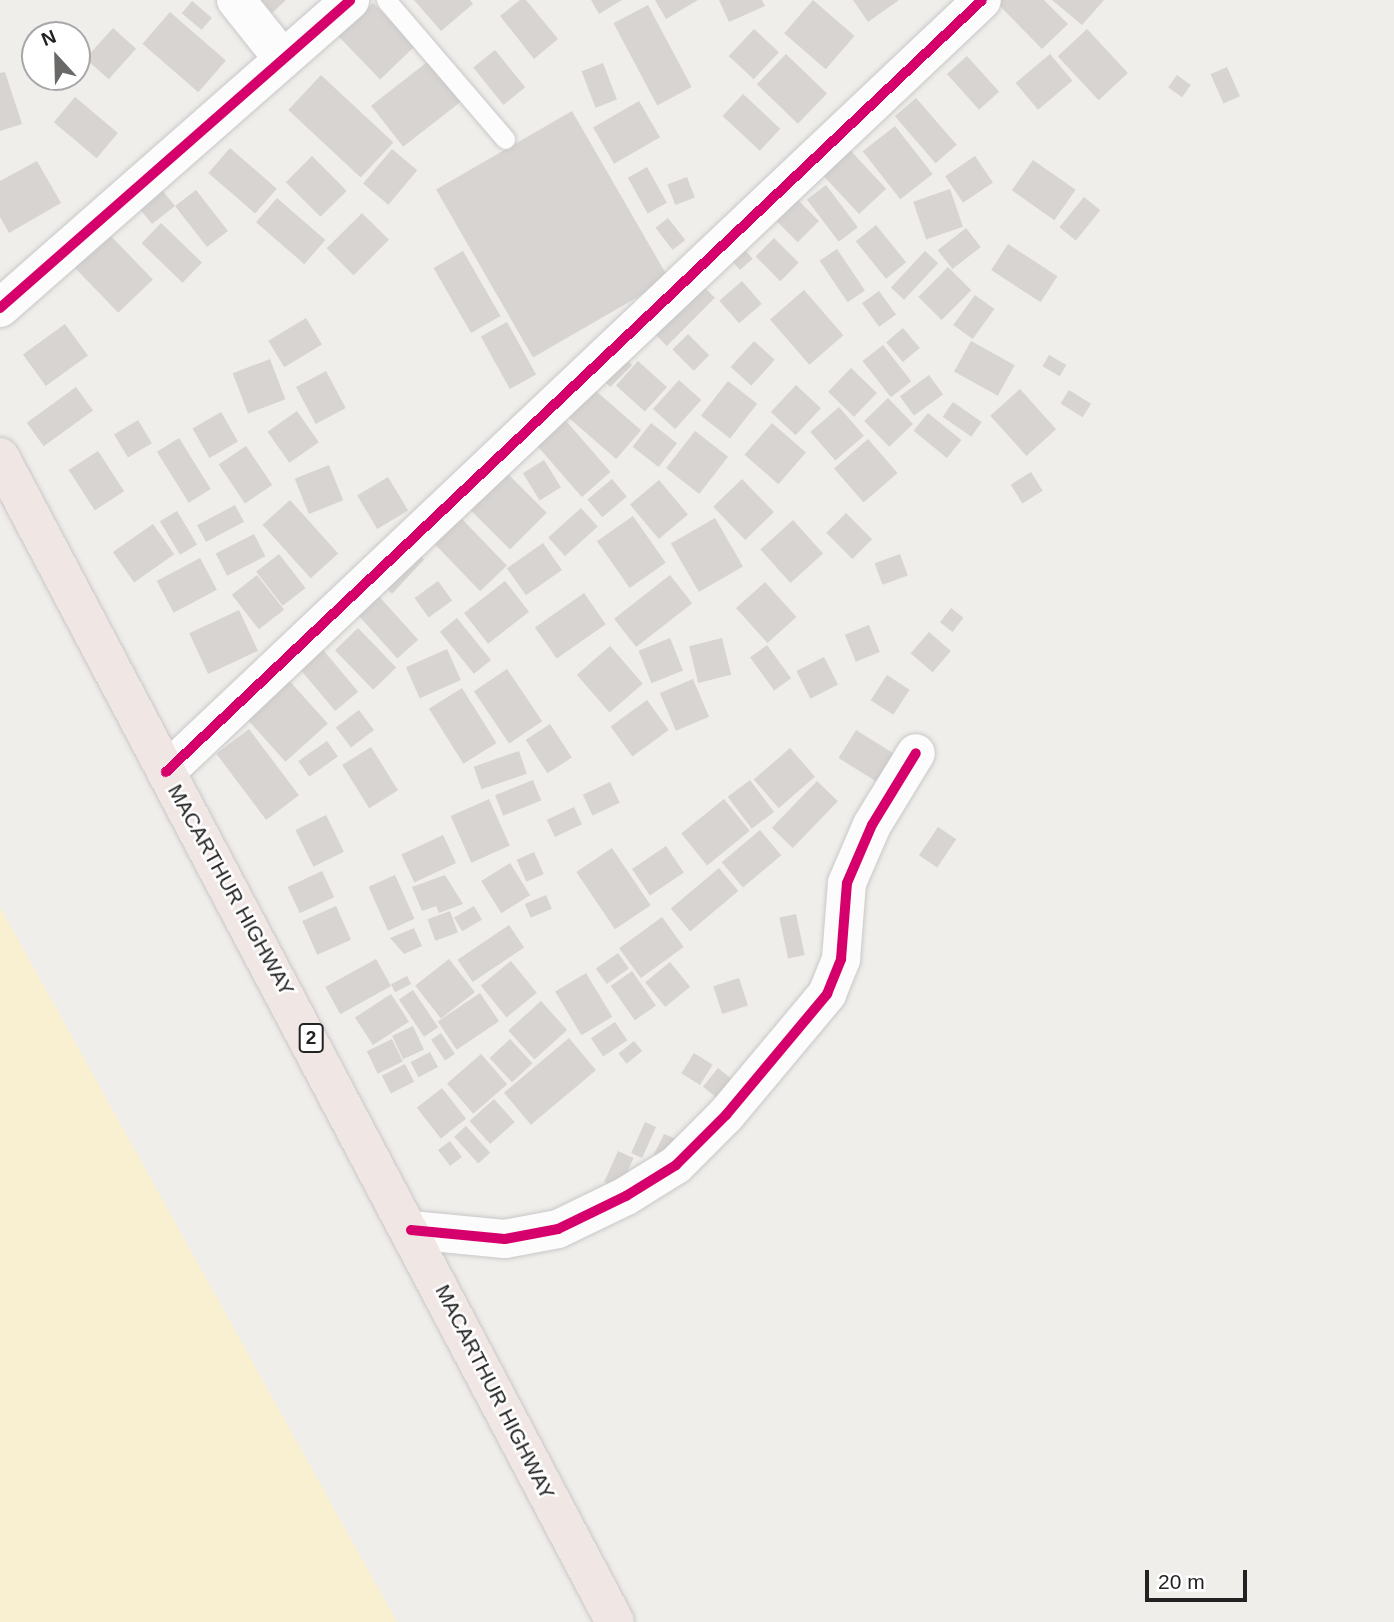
<!DOCTYPE html>
<html>
<head>
<meta charset="utf-8">
<style>
  body { margin:0 }
  #map { position:relative; width:1394px; height:1622px; overflow:hidden; background:#f0eeeb; font-family:Helvetica,sans-serif }
  div>[style] { position:absolute }
  .sand>* { inset:0; background:#f8f0d0 }
  .building>* { inset:0; background:#d7d4d2; transform-origin:0 0 }
  .roads { filter:drop-shadow(0 0 2px #c9c8c7) drop-shadow(0 0 2px #c9c8c7) }
  .service>* { height:19px; margin:-9.5px; padding:0 9.5px; transform-origin:9.5px; border-radius:9.5px; background:#fdfcfc }
  .minor>* { height:38px; margin:-19px; padding:0 19px; transform-origin:19px; border-radius:19px; background:#fdfcfc }
  .trunk>* { height:38px; margin:-19px; padding:0 19px; transform-origin:19px; border-radius:19px; background:#f0e6e4 }
  .cycleway>* { height:10px; margin:-5px; padding:0 5px; transform-origin:5px; border-radius:5px; background:#d6006c }
  span { translate:-50% -50%; white-space:nowrap; text-align:center; line-height:1.15; -webkit-text-stroke:5px #fff; paint-order:stroke }
  .shield-label span { padding:2px 5px; background:#fff; border:2px solid; border-radius:5px; -webkit-text-stroke-width:0 }
  .shield-label { font-size:19px; color:#222; font-weight:700 }
  .street-label { font-size:21px; color:#222 }
  .north { position:absolute; left:21px; top:21px; width:70px; height:70px; box-sizing:border-box; background:#fff; border:2px solid #a7a7a7; border-radius:50%; rotate:338deg; font-size:19px; font-weight:700; line-height:28px; text-align:center; color:#222 }
  .north::after { content:''; display:block; margin:auto; width:24px; height:32px; background:#6a6968; clip-path:polygon(50% 0,100% 100%,50% 72%,0 100%) }
  .scale { position:absolute; left:1145px; top:1570px; width:102px; height:32px; box-sizing:border-box; border:4px solid #222; border-top:0; padding-left:9px; font-size:21px; line-height:24px; white-space:nowrap; color:#222; -webkit-text-stroke:5px #fff; paint-order:stroke }
</style>
</head>
<body>
<div id="map">
  <div class="sand">
    <i style="clip-path:polygon(0 907px,397px 1622px,0 1622px)"></i>
  </div>
  <div class="building">
    <i style="clip-path:polygon(261px 0,286px 0,272px 13px)"></i>
    <i style="clip-path:polygon(414px 0,470px 0,473px 4px,441px 31px)"></i>
    <i style="clip-path:polygon(520px 0,526px 0,558px 39px,534px 59px,500px 16px)"></i>
    <i style="clip-path:polygon(591px 0,622px 0,599px 14px)"></i>
    <i style="clip-path:polygon(655px 0,698px 0,666px 19px)"></i>
    <i style="clip-path:polygon(719px 0,762px 0,765px 6px,729px 22px)"></i>
    <i style="left:813px;top:0;width:55px;height:44px;rotate:41deg"></i>
    <i style="clip-path:polygon(853px 0,899px 0,868px 22px)"></i>
    <i style="clip-path:polygon(1000px 0,1044px 0,1068px 24px,1042px 49px,997px 3px)"></i>
    <i style="clip-path:polygon(1052px 0,1104px 0,1082px 25px)"></i>
    <i style="left:192px;top:1px;width:26px;height:16px;rotate:40deg"></i>
    <i style="left:373px;top:3px;width:60px;height:48px;rotate:46deg"></i>
    <i style="left:648px;top:5px;width:93px;height:39px;rotate:62deg"></i>
    <i style="left:170px;top:12px;width:74px;height:42px;rotate:41deg"></i>
    <i style="left:113px;top:28px;width:31px;height:41px;rotate:42deg"></i>
    <i style="left:754px;top:29px;width:34px;height:37px;rotate:43deg"></i>
    <i style="left:1087px;top:29px;width:60px;height:40px;rotate:47deg"></i>
    <i style="left:495px;top:50px;width:48px;height:28px;rotate:51deg"></i>
    <i style="left:786px;top:54px;width:57px;height:42px;rotate:44deg"></i>
    <i style="left:1050px;top:54px;width:35px;height:45px;rotate:50deg"></i>
    <i style="left:967px;top:56px;width:48px;height:27px;rotate:48deg"></i>
    <i style="left:431px;top:59px;width:52px;height:76px;rotate:52deg"></i>
    <i style="left:603px;top:63px;width:39px;height:23px;rotate:69deg"></i>
    <i style="left:1227px;top:67px;width:32px;height:18px;rotate:66deg"></i>
    <i style="clip-path:polygon(5px 72px,22px 124px,0 131px,0 73px)"></i>
    <i style="left:321px;top:75px;width:99px;height:48px;rotate:43deg"></i>
    <i style="left:1177px;top:75px;width:17px;height:15px;rotate:36deg"></i>
    <i style="left:743px;top:94px;width:51px;height:30px;rotate:43deg"></i>
    <i style="left:75px;top:97px;width:56px;height:33px;rotate:40deg"></i>
    <i style="left:916px;top:98px;width:62px;height:28px;rotate:49deg"></i>
    <i style="left:639px;top:101px;width:42px;height:53px;rotate:60deg"></i>
    <i style="left:572px;top:111px;width:194px;height:157px;rotate:60deg"></i>
    <i style="left:895px;top:126px;width:61px;height:41px;rotate:52deg"></i>
    <i style="left:230px;top:148px;width:62px;height:33px;rotate:41deg"></i>
    <i style="left:392px;top:149px;width:33px;height:45px;rotate:40deg"></i>
    <i style="left:850px;top:150px;width:53px;height:37px;rotate:47deg"></i>
    <i style="left:312px;top:156px;width:49px;height:37px;rotate:45deg"></i>
    <i style="left:975px;top:156px;width:32px;height:36px;rotate:56deg"></i>
    <i style="left:1033px;top:160px;width:52px;height:37px;rotate:35deg"></i>
    <i style="clip-path:polygon(37px 161px,61px 203px,9px 233px,0 217px,0 181px)"></i>
    <i style="left:647px;top:167px;width:41px;height:22px;rotate:61deg"></i>
    <i style="left:687px;top:177px;width:22px;height:21px;rotate:69deg"></i>
    <i style="left:826px;top:185px;width:53px;height:24px;rotate:53deg"></i>
    <i style="left:950px;top:189px;width:40px;height:39px;rotate:71deg"></i>
    <i style="clip-path:polygon(162px 190px,175px 206px,196px 190px,228px 231px,207px 247px,175px 206px,152px 224px,139px 208px)"></i>
    <i style="left:790px;top:192px;width:41px;height:30px;rotate:45deg"></i>
    <i style="left:1084px;top:197px;width:21px;height:39px;rotate:39deg"></i>
    <i style="left:277px;top:198px;width:64px;height:32px;rotate:41deg"></i>
    <i style="left:362px;top:213px;width:38px;height:50px;rotate:45deg"></i>
    <i style="left:668px;top:218px;width:28px;height:16px;rotate:52deg"></i>
    <i style="left:161px;top:223px;width:57px;height:28px;rotate:44deg"></i>
    <i style="left:876px;top:225px;width:48px;height:26px;rotate:51deg"></i>
    <i style="left:966px;top:228px;width:24px;height:36px;rotate:52deg"></i>
    <i style="left:107px;top:232px;width:66px;height:48px;rotate:46deg"></i>
    <i style="left:774px;top:238px;width:35px;height:26px;rotate:45deg"></i>
    <i style="left:739px;top:243px;width:21px;height:17px;rotate:49deg"></i>
    <i style="left:1008px;top:244px;width:59px;height:31px;rotate:33deg"></i>
    <i style="left:837px;top:249px;width:50px;height:21px;rotate:56deg"></i>
    <i style="left:463px;top:251px;width:75px;height:34px;rotate:60deg"></i>
    <i style="left:925px;top:251px;width:18px;height:50px;rotate:43deg"></i>
    <i style="left:948px;top:267px;width:33px;height:42px;rotate:45deg"></i>
    <i style="left:688px;top:271px;width:38px;height:68px;rotate:45deg"></i>
    <i style="left:742px;top:281px;width:30px;height:30px;rotate:49deg"></i>
    <i style="left:804px;top:290px;width:60px;height:45px;rotate:49deg"></i>
    <i style="left:879px;top:291px;width:29px;height:21px;rotate:54deg"></i>
    <i style="left:975px;top:295px;width:24px;height:37px;rotate:36deg"></i>
    <i style="left:306px;top:318px;width:31px;height:44px;rotate:59deg"></i>
    <i style="left:507px;top:322px;width:60px;height:30px;rotate:61deg"></i>
    <i style="left:65px;top:324px;width:39px;height:52px;rotate:54deg"></i>
    <i style="left:903px;top:328px;width:26px;height:22px;rotate:50deg"></i>
    <i style="left:688px;top:334px;width:30px;height:22px;rotate:45deg"></i>
    <i style="left:754px;top:341px;width:28px;height:35px;rotate:42deg"></i>
    <i style="left:971px;top:341px;width:50px;height:35px;rotate:29deg"></i>
    <i style="left:883px;top:345px;width:46px;height:26px;rotate:52deg"></i>
    <i style="left:618px;top:351px;width:20px;height:31px;rotate:45deg"></i>
    <i style="left:1049px;top:355px;width:20px;height:13px;rotate:30deg"></i>
    <i style="left:270px;top:359px;width:43px;height:40px;rotate:69deg"></i>
    <i style="left:638px;top:361px;width:39px;height:33px;rotate:42deg"></i>
    <i style="left:851px;top:368px;width:36px;height:33px;rotate:44deg"></i>
    <i style="left:326px;top:371px;width:42px;height:34px;rotate:62deg"></i>
    <i style="left:929px;top:375px;width:24px;height:36px;rotate:54deg"></i>
    <i style="left:679px;top:380px;width:30px;height:39px;rotate:42deg"></i>
    <i style="left:728px;top:381px;width:37px;height:44px;rotate:38deg"></i>
    <i style="left:589px;top:385px;width:69px;height:38px;rotate:41deg"></i>
    <i style="left:796px;top:385px;width:34px;height:37px;rotate:43deg"></i>
    <i style="left:76px;top:387px;width:29px;height:61px;rotate:54deg"></i>
    <i style="left:1020px;top:389px;width:54px;height:40px;rotate:48deg"></i>
    <i style="left:1069px;top:390px;width:26px;height:16px;rotate:32deg"></i>
    <i style="left:888px;top:398px;width:36px;height:33px;rotate:46deg"></i>
    <i style="left:953px;top:402px;width:35px;height:18px;rotate:35deg"></i>
    <i style="left:839px;top:407px;width:38px;height:38px;rotate:49deg"></i>
    <i style="left:297px;top:411px;width:38px;height:36px;rotate:55deg"></i>
    <i style="left:221px;top:412px;width:34px;height:33px;rotate:60deg"></i>
    <i style="left:928px;top:413px;width:43px;height:23px;rotate:39deg"></i>
    <i style="left:560px;top:414px;width:77px;height:38px;rotate:49deg"></i>
    <i style="left:138px;top:420px;width:27px;height:28px;rotate:59deg"></i>
    <i style="left:651px;top:423px;width:33px;height:30px;rotate:38deg"></i>
    <i style="left:772px;top:423px;width:45px;height:42px;rotate:41deg"></i>
    <i style="left:695px;top:431px;width:42px;height:47px;rotate:38deg"></i>
    <i style="left:179px;top:438px;width:60px;height:26px;rotate:58deg"></i>
    <i style="left:868px;top:439px;width:45px;height:45px;rotate:49deg"></i>
    <i style="left:246px;top:446px;width:47px;height:33px;rotate:56deg"></i>
    <i style="left:98px;top:451px;width:48px;height:35px;rotate:57deg"></i>
    <i style="left:544px;top:460px;width:32px;height:25px;rotate:58deg"></i>
    <i style="left:498px;top:464px;width:69px;height:52px;rotate:45deg"></i>
    <i style="left:329px;top:465px;width:38px;height:37px;rotate:68deg"></i>
    <i style="left:1031px;top:472px;width:22px;height:24px;rotate:58deg"></i>
    <i style="left:388px;top:477px;width:39px;height:36px;rotate:59deg"></i>
    <i style="left:612px;top:479px;width:23px;height:32px;rotate:50deg"></i>
    <i style="left:742px;top:479px;width:46px;height:40px;rotate:46deg"></i>
    <i style="left:659px;top:480px;width:45px;height:38px;rotate:50deg"></i>
    <i style="left:290px;top:500px;width:72px;height:37px;rotate:48deg"></i>
    <i style="left:235px;top:505px;width:19px;height:43px;rotate:62deg"></i>
    <i style="left:581px;top:508px;width:25px;height:44px;rotate:48deg"></i>
    <i style="left:177px;top:511px;width:39px;height:20px;rotate:59deg"></i>
    <i style="left:846px;top:513px;width:37px;height:28px;rotate:45deg"></i>
    <i style="left:633px;top:516px;width:57px;height:44px;rotate:55deg"></i>
    <i style="left:461px;top:518px;width:66px;height:37px;rotate:46deg"></i>
    <i style="left:715px;top:518px;width:56px;height:51px;rotate:60deg"></i>
    <i style="left:793px;top:520px;width:45px;height:44px;rotate:48deg"></i>
    <i style="left:153px;top:524px;width:37px;height:49px;rotate:55deg"></i>
    <i style="left:254px;top:534px;width:25px;height:43px;rotate:63deg"></i>
    <i style="left:543px;top:543px;width:33px;height:44px;rotate:55deg"></i>
    <i style="left:411px;top:547px;width:18px;height:47px;rotate:43deg"></i>
    <i style="left:279px;top:554px;width:43px;height:29px;rotate:52deg"></i>
    <i style="left:900px;top:554px;width:23px;height:27px;rotate:70deg"></i>
    <i style="left:200px;top:558px;width:36px;height:49px;rotate:62deg"></i>
    <i style="left:257px;top:575px;width:44px;height:32px;rotate:52deg"></i>
    <i style="left:670px;top:575px;width:36px;height:71px;rotate:52deg"></i>
    <i style="left:438px;top:581px;width:24px;height:29px;rotate:54deg"></i>
    <i style="left:505px;top:581px;width:39px;height:52px;rotate:52deg"></i>
    <i style="left:765px;top:582px;width:47px;height:39px;rotate:48deg"></i>
    <i style="left:376px;top:593px;width:63px;height:28px;rotate:48deg"></i>
    <i style="left:584px;top:593px;width:38px;height:60px;rotate:55deg"></i>
    <i style="left:951px;top:608px;width:16px;height:18px;rotate:38deg"></i>
    <i style="left:239px;top:610px;width:45px;height:55px;rotate:65deg"></i>
    <i style="left:457px;top:618px;width:54px;height:22px;rotate:51deg"></i>
    <i style="left:869px;top:625px;width:29px;height:26px;rotate:68deg"></i>
    <i style="left:358px;top:628px;width:55px;height:32px;rotate:46deg"></i>
    <i style="left:929px;top:632px;width:29px;height:28px;rotate:41deg"></i>
    <i style="left:670px;top:638px;width:35px;height:34px;rotate:68deg"></i>
    <i style="left:722px;top:638px;width:38px;height:34px;rotate:76deg"></i>
    <i style="left:319px;top:645px;width:61px;height:30px;rotate:50deg"></i>
    <i style="left:767px;top:645px;width:41px;height:21px;rotate:54deg"></i>
    <i style="left:610px;top:646px;width:50px;height:44px;rotate:49deg"></i>
    <i style="left:447px;top:649px;width:34px;height:45px;rotate:66deg"></i>
    <i style="left:824px;top:657px;width:31px;height:31px;rotate:63deg"></i>
    <i style="left:507px;top:669px;width:63px;height:40px;rotate:56deg"></i>
    <i style="left:887px;top:675px;width:27px;height:30px;rotate:33deg"></i>
    <i style="left:285px;top:676px;width:64px;height:57px;rotate:48deg"></i>
    <i style="left:693px;top:679px;width:41px;height:36px;rotate:67deg"></i>
    <i style="left:462px;top:688px;width:65px;height:39px;rotate:58deg"></i>
    <i style="left:647px;top:700px;width:37px;height:45px;rotate:54deg"></i>
    <i style="left:359px;top:710px;width:25px;height:29px;rotate:53deg"></i>
    <i style="left:550px;top:724px;width:40px;height:29px;rotate:57deg"></i>
    <i style="left:249px;top:729px;width:83px;height:41px;rotate:53deg"></i>
    <i style="left:856px;top:730px;width:51px;height:33px;rotate:32deg"></i>
    <i style="left:327px;top:741px;width:19px;height:35px;rotate:55deg"></i>
    <i style="left:371px;top:747px;width:51px;height:34px;rotate:58deg"></i>
    <i style="left:790px;top:748px;width:38px;height:48px;rotate:49deg"></i>
    <i style="left:519px;top:751px;width:24px;height:48px;rotate:71deg"></i>
    <i style="left:533px;top:780px;width:22px;height:41px;rotate:68deg"></i>
    <i style="left:750px;top:780px;width:40px;height:28px;rotate:53deg"></i>
    <i style="left:817px;top:781px;width:29px;height:65px;rotate:44deg"></i>
    <i style="left:610px;top:782px;width:23px;height:30px;rotate:65deg"></i>
    <i style="left:489px;top:799px;width:51px;height:42px;rotate:66deg"></i>
    <i style="left:724px;top:799px;width:41px;height:55px;rotate:51deg"></i>
    <i style="left:574px;top:807px;width:19px;height:30px;rotate:65deg"></i>
    <i style="left:326px;top:815px;width:41px;height:34px;rotate:64deg"></i>
    <i style="left:938px;top:827px;width:22px;height:34px;rotate:34deg"></i>
    <i style="left:760px;top:830px;width:33px;height:50px;rotate:50deg"></i>
    <i style="left:443px;top:835px;width:31px;height:46px;rotate:65deg"></i>
    <i style="left:666px;top:846px;width:32px;height:41px;rotate:56deg"></i>
    <i style="left:612px;top:848px;width:69px;height:43px;rotate:56deg"></i>
    <i style="left:534px;top:852px;width:24px;height:19px;rotate:66deg"></i>
    <i style="left:510px;top:863px;width:38px;height:34px;rotate:58deg"></i>
    <i style="left:719px;top:868px;width:30px;height:63px;rotate:50deg"></i>
    <i style="left:322px;top:871px;width:29px;height:38px;rotate:65deg"></i>
    <i style="left:395px;top:875px;width:48px;height:29px;rotate:66deg"></i>
    <i style="clip-path:polygon(445px 875px,463px 904px,439px 913px,436px 906px,422px 911px,412px 887px)"></i>
    <i style="left:546px;top:895px;width:15px;height:23px;rotate:67deg"></i>
    <i style="left:336px;top:906px;width:37px;height:37px;rotate:66deg"></i>
    <i style="left:474px;top:906px;width:16px;height:23px;rotate:60deg"></i>
    <i style="left:450px;top:911px;width:23px;height:24px;rotate:70deg"></i>
    <i style="left:796px;top:914px;width:42px;height:17px;rotate:78deg"></i>
    <i style="left:662px;top:917px;width:37px;height:53px;rotate:54deg"></i>
    <i style="left:509px;top:925px;width:27px;height:62px;rotate:56deg"></i>
    <i style="clip-path:polygon(414px 928px,422px 946px,404px 954px,390px 938px)"></i>
    <i style="left:618px;top:953px;width:19px;height:27px;rotate:55deg"></i>
    <i style="left:376px;top:959px;width:31px;height:58px;rotate:61deg"></i>
    <i style="left:449px;top:959px;width:42px;height:43px;rotate:52deg"></i>
    <i style="left:511px;top:961px;width:41px;height:39px;rotate:51deg"></i>
    <i style="left:670px;top:962px;width:32px;height:32px;rotate:51deg"></i>
    <i style="left:632px;top:971px;width:42px;height:26px;rotate:55deg"></i>
    <i style="left:586px;top:973px;width:51px;height:36px;rotate:59deg"></i>
    <i style="left:407px;top:976px;width:9px;height:18px;rotate:63deg"></i>
    <i style="left:739px;top:978px;width:29px;height:27px;rotate:72deg"></i>
    <i style="left:413px;top:990px;width:45px;height:17px;rotate:56deg"></i>
    <i style="left:480px;top:993px;width:34px;height:51px;rotate:56deg"></i>
    <i style="left:391px;top:994px;width:33px;height:43px;rotate:57deg"></i>
    <i style="left:541px;top:1001px;width:39px;height:44px;rotate:48deg"></i>
    <i style="left:615px;top:1022px;width:22px;height:29px;rotate:56deg"></i>
    <i style="left:413px;top:1026px;width:26px;height:23px;rotate:65deg"></i>
    <i style="left:441px;top:1033px;width:25px;height:12px;rotate:56deg"></i>
    <i style="left:569px;top:1038px;width:42px;height:85px;rotate:50deg"></i>
    <i style="left:392px;top:1039px;width:25px;height:28px;rotate:64deg"></i>
    <i style="left:510px;top:1039px;width:33px;height:28px;rotate:47deg"></i>
    <i style="left:634px;top:1041px;width:13px;height:20px;rotate:51deg"></i>
    <i style="left:430px;top:1052px;width:17px;height:22px;rotate:62deg"></i>
    <i style="left:694px;top:1053px;width:22px;height:24px;rotate:32deg"></i>
    <i style="left:481px;top:1054px;width:40px;height:45px;rotate:49deg"></i>
    <i style="left:405px;top:1064px;width:20px;height:26px;rotate:63deg"></i>
    <i style="left:718px;top:1068px;width:19px;height:24px;rotate:39deg"></i>
    <i style="left:442px;top:1088px;width:39px;height:32px;rotate:52deg"></i>
    <i style="left:494px;top:1099px;width:31px;height:33px;rotate:48deg"></i>
    <i style="left:645px;top:1122px;width:12px;height:34px;rotate:24deg"></i>
    <i style="left:466px;top:1126px;width:36px;height:16px;rotate:48deg"></i>
    <i style="clip-path:polygon(664px 1134px,676px 1139px,647px 1168px)"></i>
    <i style="left:450px;top:1141px;width:20px;height:15px;rotate:53deg"></i>
    <i style="left:618px;top:1151px;width:17px;height:34px;rotate:24deg"></i>
  </div>
  <div class="roads">
    <div class="service">
      <i style="left:386px;top:0;width:183px;rotate:49.4deg"></i>
    </div>
    <div class="minor">
      <i style="left:236px;top:0;width:75px;rotate:51.5deg"></i>
      <i style="left:0;top:308px;width:466px;rotate:-41.3deg"></i>
      <i style="left:166px;top:772px;width:1123px;rotate:-43.41deg"></i>
      <i style="left:411px;top:1230px;width:94px;rotate:5.5deg"></i>
      <i style="left:505px;top:1239px;width:54px;rotate:-10.7deg"></i>
      <i style="left:558px;top:1229px;width:76px;rotate:-25.9deg"></i>
      <i style="left:626px;top:1196px;width:59px;rotate:-31.8deg"></i>
      <i style="left:676px;top:1165px;width:71px;rotate:-45deg"></i>
      <i style="left:726px;top:1115px;width:158px;rotate:-50.1deg"></i>
      <i style="left:827px;top:994px;width:38px;rotate:-68deg"></i>
      <i style="left:841px;top:959px;width:76px;rotate:-85.5deg"></i>
      <i style="left:847px;top:883px;width:63px;rotate:-66.7deg"></i>
      <i style="left:872px;top:825px;width:84px;rotate:-58.6deg"></i>
    </div>
    <div class="trunk">
      <i style="left:0;top:457px;width:1317px;rotate:62.17deg"></i>
    </div>
  </div>
  <div class="cycleway">
    <i style="left:0;top:308px;width:466px;rotate:-41.3deg"></i>
    <i style="left:166px;top:772px;width:1123px;rotate:-43.41deg"></i>
    <i style="left:411px;top:1230px;width:94px;rotate:5.5deg"></i>
    <i style="left:505px;top:1239px;width:54px;rotate:-10.7deg"></i>
    <i style="left:558px;top:1229px;width:76px;rotate:-25.9deg"></i>
    <i style="left:626px;top:1196px;width:59px;rotate:-31.8deg"></i>
    <i style="left:676px;top:1165px;width:71px;rotate:-45deg"></i>
    <i style="left:726px;top:1115px;width:158px;rotate:-50.1deg"></i>
    <i style="left:827px;top:994px;width:38px;rotate:-68deg"></i>
    <i style="left:841px;top:959px;width:76px;rotate:-85.5deg"></i>
    <i style="left:847px;top:883px;width:63px;rotate:-66.7deg"></i>
    <i style="left:872px;top:825px;width:84px;rotate:-58.6deg"></i>
  </div>
  <div class="shield-label">
    <span style="left:311px;top:1038px">2</span>
  </div>
  <div class="street-label">
    <span style="left:231px;top:890px;rotate:61deg">MACARTHUR HIGHWAY</span>
    <span style="left:495px;top:1392px;rotate:63deg">MACARTHUR HIGHWAY</span>
  </div>
  <div class="north">N</div>
  <div class="scale">20 m</div>
</div>
</body>
</html>
